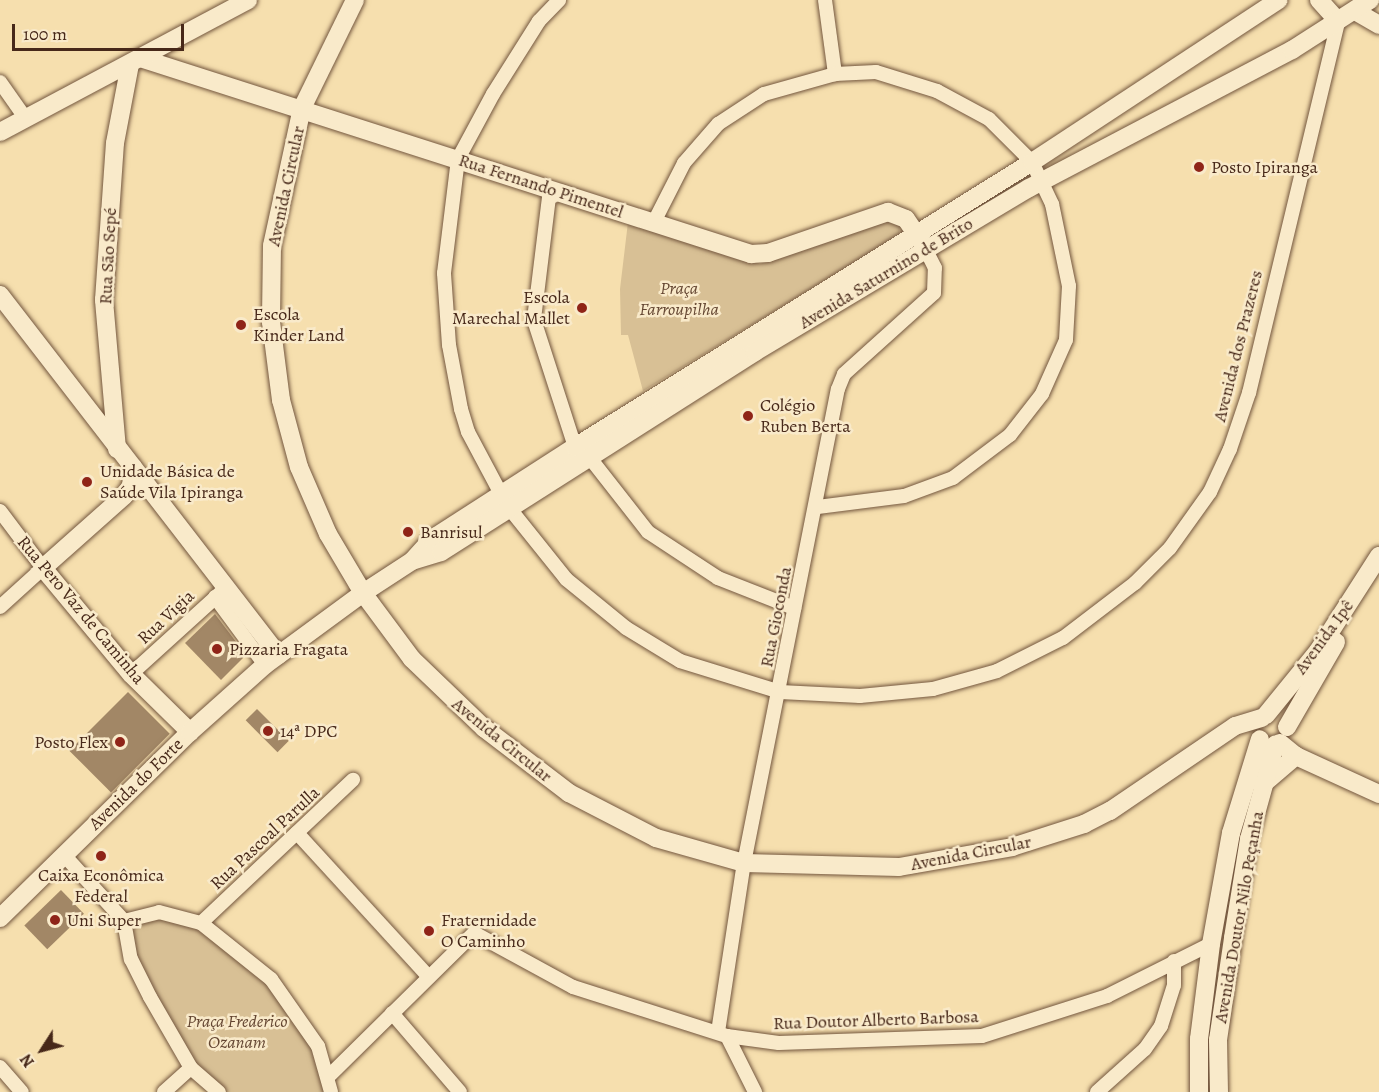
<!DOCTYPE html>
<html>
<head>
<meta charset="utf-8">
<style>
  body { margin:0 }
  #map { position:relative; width:1379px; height:1092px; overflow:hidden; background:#f6dfae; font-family:Alegreya,serif }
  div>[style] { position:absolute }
  .green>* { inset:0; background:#d8c095 }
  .building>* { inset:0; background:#a28766; transform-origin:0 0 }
  .roads { filter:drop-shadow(0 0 2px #73563e) drop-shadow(0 0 2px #73563e) }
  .street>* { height:14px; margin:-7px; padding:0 7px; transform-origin:7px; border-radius:7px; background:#f9eaca }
  .secondary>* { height:18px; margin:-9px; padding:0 9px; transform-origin:9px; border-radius:9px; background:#f9eaca }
  .dots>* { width:16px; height:16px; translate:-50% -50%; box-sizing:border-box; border:3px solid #f9eaca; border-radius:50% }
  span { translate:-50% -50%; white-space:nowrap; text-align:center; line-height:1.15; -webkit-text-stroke:5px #f9eaca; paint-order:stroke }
  .poi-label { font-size:18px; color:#472819 }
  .left { translate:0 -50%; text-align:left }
  .right { translate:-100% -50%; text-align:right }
  .street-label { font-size:18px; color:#472819 }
  .park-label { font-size:18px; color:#644632; font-style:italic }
  .north { position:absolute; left:12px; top:1020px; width:60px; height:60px; -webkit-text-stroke:4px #f9eaca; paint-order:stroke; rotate:234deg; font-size:16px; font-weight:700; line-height:24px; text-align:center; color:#472819 }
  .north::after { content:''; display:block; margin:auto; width:21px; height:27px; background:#472819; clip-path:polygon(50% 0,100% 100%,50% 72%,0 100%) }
  .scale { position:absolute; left:12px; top:24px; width:172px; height:27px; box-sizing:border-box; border:3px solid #472819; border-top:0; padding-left:8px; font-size:18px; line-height:21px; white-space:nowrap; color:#472819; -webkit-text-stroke:4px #f9eaca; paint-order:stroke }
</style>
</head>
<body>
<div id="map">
  <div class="green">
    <i style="clip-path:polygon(888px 218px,900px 223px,899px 235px,643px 391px,628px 335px,621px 335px,620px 289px,628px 222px,760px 264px)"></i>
    <i style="clip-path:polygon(159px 915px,197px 927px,269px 983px,315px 1049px,325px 1092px,222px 1092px,194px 1067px,135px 959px,129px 924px)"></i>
  </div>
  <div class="building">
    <i style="clip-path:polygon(215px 614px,246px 655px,221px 680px,185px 643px)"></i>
    <i style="left:128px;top:692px;width:59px;height:83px;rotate:45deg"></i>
    <i style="left:257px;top:709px;width:45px;height:16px;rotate:45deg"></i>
    <i style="left:61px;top:890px;width:33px;height:51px;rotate:46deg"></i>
  </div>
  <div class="roads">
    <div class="street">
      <i style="left:825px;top:0;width:75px;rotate:82.3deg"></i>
      <i style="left:0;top:82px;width:45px;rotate:54.9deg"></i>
      <i style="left:550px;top:189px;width:132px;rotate:97deg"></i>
      <i style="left:534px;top:320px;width:133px;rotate:72.1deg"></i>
      <i style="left:654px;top:222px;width:66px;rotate:-63deg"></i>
      <i style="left:684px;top:163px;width:52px;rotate:-48.9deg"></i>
      <i style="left:718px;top:124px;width:55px;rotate:-33.1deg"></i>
      <i style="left:764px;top:94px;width:74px;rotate:-15.7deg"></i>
      <i style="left:835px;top:74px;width:41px;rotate:-2.8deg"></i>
      <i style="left:876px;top:72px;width:64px;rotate:17.3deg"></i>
      <i style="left:937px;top:91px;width:59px;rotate:28.3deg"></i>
      <i style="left:989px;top:119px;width:61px;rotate:45deg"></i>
      <i style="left:1032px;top:162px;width:47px;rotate:64.5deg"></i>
      <i style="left:1052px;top:204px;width:84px;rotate:78.3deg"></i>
      <i style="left:1069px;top:286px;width:54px;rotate:93.2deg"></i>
      <i style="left:1066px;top:340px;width:59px;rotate:114deg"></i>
      <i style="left:1042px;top:394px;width:52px;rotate:128deg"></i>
      <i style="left:1010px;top:435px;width:71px;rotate:143deg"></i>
      <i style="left:953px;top:478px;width:52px;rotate:159.8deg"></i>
      <i style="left:904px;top:496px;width:87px;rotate:172.7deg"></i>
      <i style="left:590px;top:458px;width:94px;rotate:51.9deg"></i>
      <i style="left:648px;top:532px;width:84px;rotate:33.3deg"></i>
      <i style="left:718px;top:578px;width:82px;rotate:21.5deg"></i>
      <i style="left:501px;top:494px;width:70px;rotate:-118deg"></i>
      <i style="left:468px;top:432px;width:24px;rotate:-107deg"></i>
      <i style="left:461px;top:409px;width:65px;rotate:-100.6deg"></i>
      <i style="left:449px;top:345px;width:72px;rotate:-94deg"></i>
      <i style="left:444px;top:273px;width:115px;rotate:-83deg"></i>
      <i style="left:458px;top:159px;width:74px;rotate:-61.7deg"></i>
      <i style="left:493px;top:94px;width:86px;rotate:-57.8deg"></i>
      <i style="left:539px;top:21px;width:29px;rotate:-46deg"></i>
      <i style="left:510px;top:509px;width:90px;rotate:51.3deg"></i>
      <i style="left:566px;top:579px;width:77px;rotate:39.2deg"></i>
      <i style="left:626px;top:628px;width:63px;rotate:31.4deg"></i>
      <i style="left:680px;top:661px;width:105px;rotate:17.2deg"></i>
      <i style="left:780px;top:692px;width:80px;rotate:2.9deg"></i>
      <i style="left:860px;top:696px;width:73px;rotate:-5.5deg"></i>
      <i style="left:933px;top:689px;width:66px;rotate:-15.7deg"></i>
      <i style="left:997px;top:671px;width:74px;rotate:-26.6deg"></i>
      <i style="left:1063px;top:638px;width:91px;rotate:-37.4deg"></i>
      <i style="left:1135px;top:583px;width:49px;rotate:-45deg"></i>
      <i style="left:1170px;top:548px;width:69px;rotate:-54.5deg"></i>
      <i style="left:1210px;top:492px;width:47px;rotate:-65.1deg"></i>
      <i style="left:1230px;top:449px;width:59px;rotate:-71.3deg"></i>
      <i style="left:1249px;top:393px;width:382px;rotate:-76.5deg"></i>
      <i style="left:0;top:511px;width:71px;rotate:53deg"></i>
      <i style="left:43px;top:568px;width:58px;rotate:137.8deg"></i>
      <i style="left:215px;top:597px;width:84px;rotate:53.7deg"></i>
      <i style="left:131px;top:674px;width:128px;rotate:-42.2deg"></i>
      <i style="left:297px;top:833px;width:195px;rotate:47.5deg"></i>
      <i style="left:64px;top:855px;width:89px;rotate:47.7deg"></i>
      <i style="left:124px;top:921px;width:39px;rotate:80deg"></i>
      <i style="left:131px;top:959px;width:42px;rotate:63.4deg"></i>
      <i style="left:150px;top:997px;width:82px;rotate:60deg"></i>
      <i style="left:191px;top:1068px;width:37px;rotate:41deg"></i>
      <i style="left:124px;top:921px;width:36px;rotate:-14deg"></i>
      <i style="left:159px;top:912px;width:43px;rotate:14.7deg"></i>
      <i style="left:201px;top:923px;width:90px;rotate:38.7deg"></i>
      <i style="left:271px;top:979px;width:82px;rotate:55deg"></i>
      <i style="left:318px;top:1046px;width:48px;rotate:74.2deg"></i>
      <i style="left:201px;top:923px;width:209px;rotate:-43.3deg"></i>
      <i style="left:392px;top:1013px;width:104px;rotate:49.3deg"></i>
      <i style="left:718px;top:1032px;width:171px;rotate:-81.3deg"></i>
      <i style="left:744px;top:863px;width:483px;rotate:-78.8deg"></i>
      <i style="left:838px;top:389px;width:16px;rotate:-68deg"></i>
      <i style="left:844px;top:374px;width:121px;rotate:-42deg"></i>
      <i style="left:934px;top:293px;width:25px;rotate:-88deg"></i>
      <i style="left:935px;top:268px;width:20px;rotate:-117deg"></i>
      <i style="left:727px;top:1036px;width:63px;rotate:63.4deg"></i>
      <i style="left:0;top:1067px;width:33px;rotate:49deg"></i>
      <i style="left:329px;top:1076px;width:204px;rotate:-44.6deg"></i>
      <i style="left:474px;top:933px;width:113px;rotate:28.6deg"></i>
      <i style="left:573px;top:987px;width:162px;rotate:17.7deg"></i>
      <i style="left:727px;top:1036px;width:52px;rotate:7.7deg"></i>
      <i style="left:779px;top:1043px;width:203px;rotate:-2deg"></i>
      <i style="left:982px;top:1036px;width:131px;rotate:-17.7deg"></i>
      <i style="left:1107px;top:996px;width:116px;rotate:-26.6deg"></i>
      <i style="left:164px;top:1092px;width:36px;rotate:-42deg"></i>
      <i style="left:1097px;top:1092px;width:64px;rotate:-41.9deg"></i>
      <i style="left:1145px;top:1049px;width:28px;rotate:-55deg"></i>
      <i style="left:1161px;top:1026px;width:43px;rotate:-72.4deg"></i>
      <i style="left:1174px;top:985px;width:24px;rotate:-90deg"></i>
    </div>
    <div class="secondary">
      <i style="left:355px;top:0;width:120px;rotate:116.1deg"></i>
      <i style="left:302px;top:108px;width:141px;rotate:102.3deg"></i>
      <i style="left:272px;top:246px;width:76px;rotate:90.8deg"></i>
      <i style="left:271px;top:322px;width:79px;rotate:82.7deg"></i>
      <i style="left:281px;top:400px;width:69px;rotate:75deg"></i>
      <i style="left:299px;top:467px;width:73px;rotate:66.6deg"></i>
      <i style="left:328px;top:534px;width:69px;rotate:59.3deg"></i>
      <i style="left:363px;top:593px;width:82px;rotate:53.4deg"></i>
      <i style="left:412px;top:659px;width:100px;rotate:43.8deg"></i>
      <i style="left:484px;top:728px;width:107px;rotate:37.4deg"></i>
      <i style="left:569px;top:793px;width:98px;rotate:27.3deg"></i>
      <i style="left:656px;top:838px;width:91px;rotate:15.9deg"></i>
      <i style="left:744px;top:863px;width:155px;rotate:1.5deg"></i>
      <i style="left:899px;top:867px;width:115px;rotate:-10deg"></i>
      <i style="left:1012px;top:847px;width:76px;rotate:-17.7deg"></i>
      <i style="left:1084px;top:824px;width:29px;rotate:-27deg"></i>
      <i style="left:1110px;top:811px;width:151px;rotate:-34.2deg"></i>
      <i style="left:1235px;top:726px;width:28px;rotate:-17deg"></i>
      <i style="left:1319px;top:0;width:28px;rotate:48deg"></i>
      <i style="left:1355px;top:11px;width:28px;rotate:30deg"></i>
      <i style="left:140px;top:58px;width:642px;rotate:17.79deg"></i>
      <i style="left:751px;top:254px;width:17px;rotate:-3deg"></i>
      <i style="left:768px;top:253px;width:127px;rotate:-18.9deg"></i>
      <i style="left:888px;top:212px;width:19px;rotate:21deg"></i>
      <i style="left:906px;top:219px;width:27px;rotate:56deg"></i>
      <i style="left:0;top:132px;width:281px;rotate:-28deg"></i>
      <i style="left:0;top:295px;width:455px;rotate:52.3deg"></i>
      <i style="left:117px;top:449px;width:150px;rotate:-95deg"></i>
      <i style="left:104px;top:300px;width:157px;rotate:-86deg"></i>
      <i style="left:115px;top:143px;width:80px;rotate:-79.2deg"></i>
      <i style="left:133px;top:467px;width:19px;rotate:96deg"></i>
      <i style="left:131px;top:486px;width:12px;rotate:125deg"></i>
      <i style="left:124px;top:496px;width:108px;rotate:138.4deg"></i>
      <i style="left:43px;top:568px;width:138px;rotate:50.3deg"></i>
      <i style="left:131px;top:674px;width:83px;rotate:44.5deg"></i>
      <i style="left:413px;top:560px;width:28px;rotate:-48deg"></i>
      <i style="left:432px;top:539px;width:170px;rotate:-32.8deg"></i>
      <i style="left:575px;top:447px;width:539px;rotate:-31.95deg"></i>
      <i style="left:1032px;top:162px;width:295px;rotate:-33.3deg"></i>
      <i style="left:1266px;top:715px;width:82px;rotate:-50.9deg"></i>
      <i style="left:1318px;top:651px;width:113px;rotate:-57.3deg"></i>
      <i style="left:1287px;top:727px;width:98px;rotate:-60deg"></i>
      <i style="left:1280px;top:743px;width:21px;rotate:39deg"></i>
      <i style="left:1296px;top:756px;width:91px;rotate:24.6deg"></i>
      <i style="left:1262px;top:785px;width:45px;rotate:-40.5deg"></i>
      <i style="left:0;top:918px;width:266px;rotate:-44.4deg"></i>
      <i style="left:190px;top:732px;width:101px;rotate:-41.8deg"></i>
      <i style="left:265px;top:665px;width:122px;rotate:-36.3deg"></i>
      <i style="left:363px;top:593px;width:59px;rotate:-33.1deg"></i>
      <i style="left:412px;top:561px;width:30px;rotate:-17deg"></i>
      <i style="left:441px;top:552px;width:372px;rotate:-32.5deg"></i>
      <i style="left:755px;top:352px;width:319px;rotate:-30.9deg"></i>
      <i style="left:1029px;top:188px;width:297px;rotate:-27.7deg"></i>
      <i style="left:1292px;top:50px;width:93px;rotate:-32.7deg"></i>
      <i style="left:1199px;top:1092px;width:53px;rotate:-90deg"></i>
      <i style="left:1199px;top:1039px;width:96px;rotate:-82.8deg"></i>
      <i style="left:1211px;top:944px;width:113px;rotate:-79.8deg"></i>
      <i style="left:1231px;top:833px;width:98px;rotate:-72.9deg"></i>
      <i style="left:1219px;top:1092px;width:52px;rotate:-91.1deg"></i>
      <i style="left:1218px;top:1040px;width:103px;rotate:-81.6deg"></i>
      <i style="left:1233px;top:938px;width:100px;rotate:-80.8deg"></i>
      <i style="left:1249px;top:839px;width:98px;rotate:-74.5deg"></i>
    </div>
  </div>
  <div class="dots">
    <i style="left:1199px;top:167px;background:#8f2418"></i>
    <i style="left:582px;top:308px;background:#8f2418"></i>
    <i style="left:241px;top:325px;background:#8f2418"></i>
    <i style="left:748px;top:416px;background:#8f2418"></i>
    <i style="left:87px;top:482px;background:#8f2418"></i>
    <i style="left:408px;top:532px;background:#8f2418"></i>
    <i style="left:217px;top:649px;background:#8f2418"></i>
    <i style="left:268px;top:731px;background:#8f2418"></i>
    <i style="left:120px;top:742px;background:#8f2418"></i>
    <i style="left:101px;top:856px;background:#8f2418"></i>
    <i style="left:55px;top:920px;background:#8f2418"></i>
    <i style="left:429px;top:931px;background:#8f2418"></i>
  </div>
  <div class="poi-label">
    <span class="left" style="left:1211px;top:167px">Posto Ipiranga</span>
    <span class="right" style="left:570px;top:308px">Escola<br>Marechal Mallet</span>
    <span class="left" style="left:253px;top:325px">Escola<br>Kinder Land</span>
    <span class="left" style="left:760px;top:416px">Colégio<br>Ruben Berta</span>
    <span class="left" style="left:100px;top:482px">Unidade Básica de<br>Saúde Vila Ipiranga</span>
    <span class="left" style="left:420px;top:532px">Banrisul</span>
    <span class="left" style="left:229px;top:649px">Pizzaria Fragata</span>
    <span class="left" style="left:280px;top:731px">14ª DPC</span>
    <span class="right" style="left:108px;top:742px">Posto Flex</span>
    <span style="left:101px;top:886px">Caixa Econômica<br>Federal</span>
    <span class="left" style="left:67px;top:920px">Uni Super</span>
    <span class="left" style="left:441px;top:931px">Fraternidade<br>O Caminho</span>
  </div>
  <div class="street-label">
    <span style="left:286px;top:186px;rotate:-78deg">Avenida Circular</span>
    <span style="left:541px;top:186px;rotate:18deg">Rua Fernando Pimentel</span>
    <span style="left:108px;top:256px;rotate:-87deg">Rua São Sepé</span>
    <span style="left:886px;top:273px;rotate:-31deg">Avenida Saturnino de Brito</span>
    <span style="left:1238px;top:346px;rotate:-76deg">Avenida dos Prazeres</span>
    <span style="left:81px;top:610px;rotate:50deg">Rua Pero Vaz de Caminha</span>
    <span style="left:166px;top:617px;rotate:-43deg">Rua Vigia</span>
    <span style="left:776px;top:617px;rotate:-79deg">Rua Gioconda</span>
    <span style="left:1324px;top:637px;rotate:-54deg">Avenida Ipê</span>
    <span style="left:502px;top:740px;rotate:39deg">Avenida Circular</span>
    <span style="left:136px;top:784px;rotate:-44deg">Avenida do Forte</span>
    <span style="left:265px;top:838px;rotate:-43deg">Rua Pascoal Parulla</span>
    <span style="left:971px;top:853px;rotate:-11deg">Avenida Circular</span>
    <span style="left:1239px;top:917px;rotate:-80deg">Avenida Doutor Nilo Peçanha</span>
    <span style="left:876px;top:1020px;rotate:-2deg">Rua Doutor Alberto Barbosa</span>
  </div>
  <div class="park-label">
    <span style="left:679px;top:299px">Praça<br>Farroupilha</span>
    <span style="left:237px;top:1032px">Praça Frederico<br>Ozanam</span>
  </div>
  <div class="north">N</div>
  <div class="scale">100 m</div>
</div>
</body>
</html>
